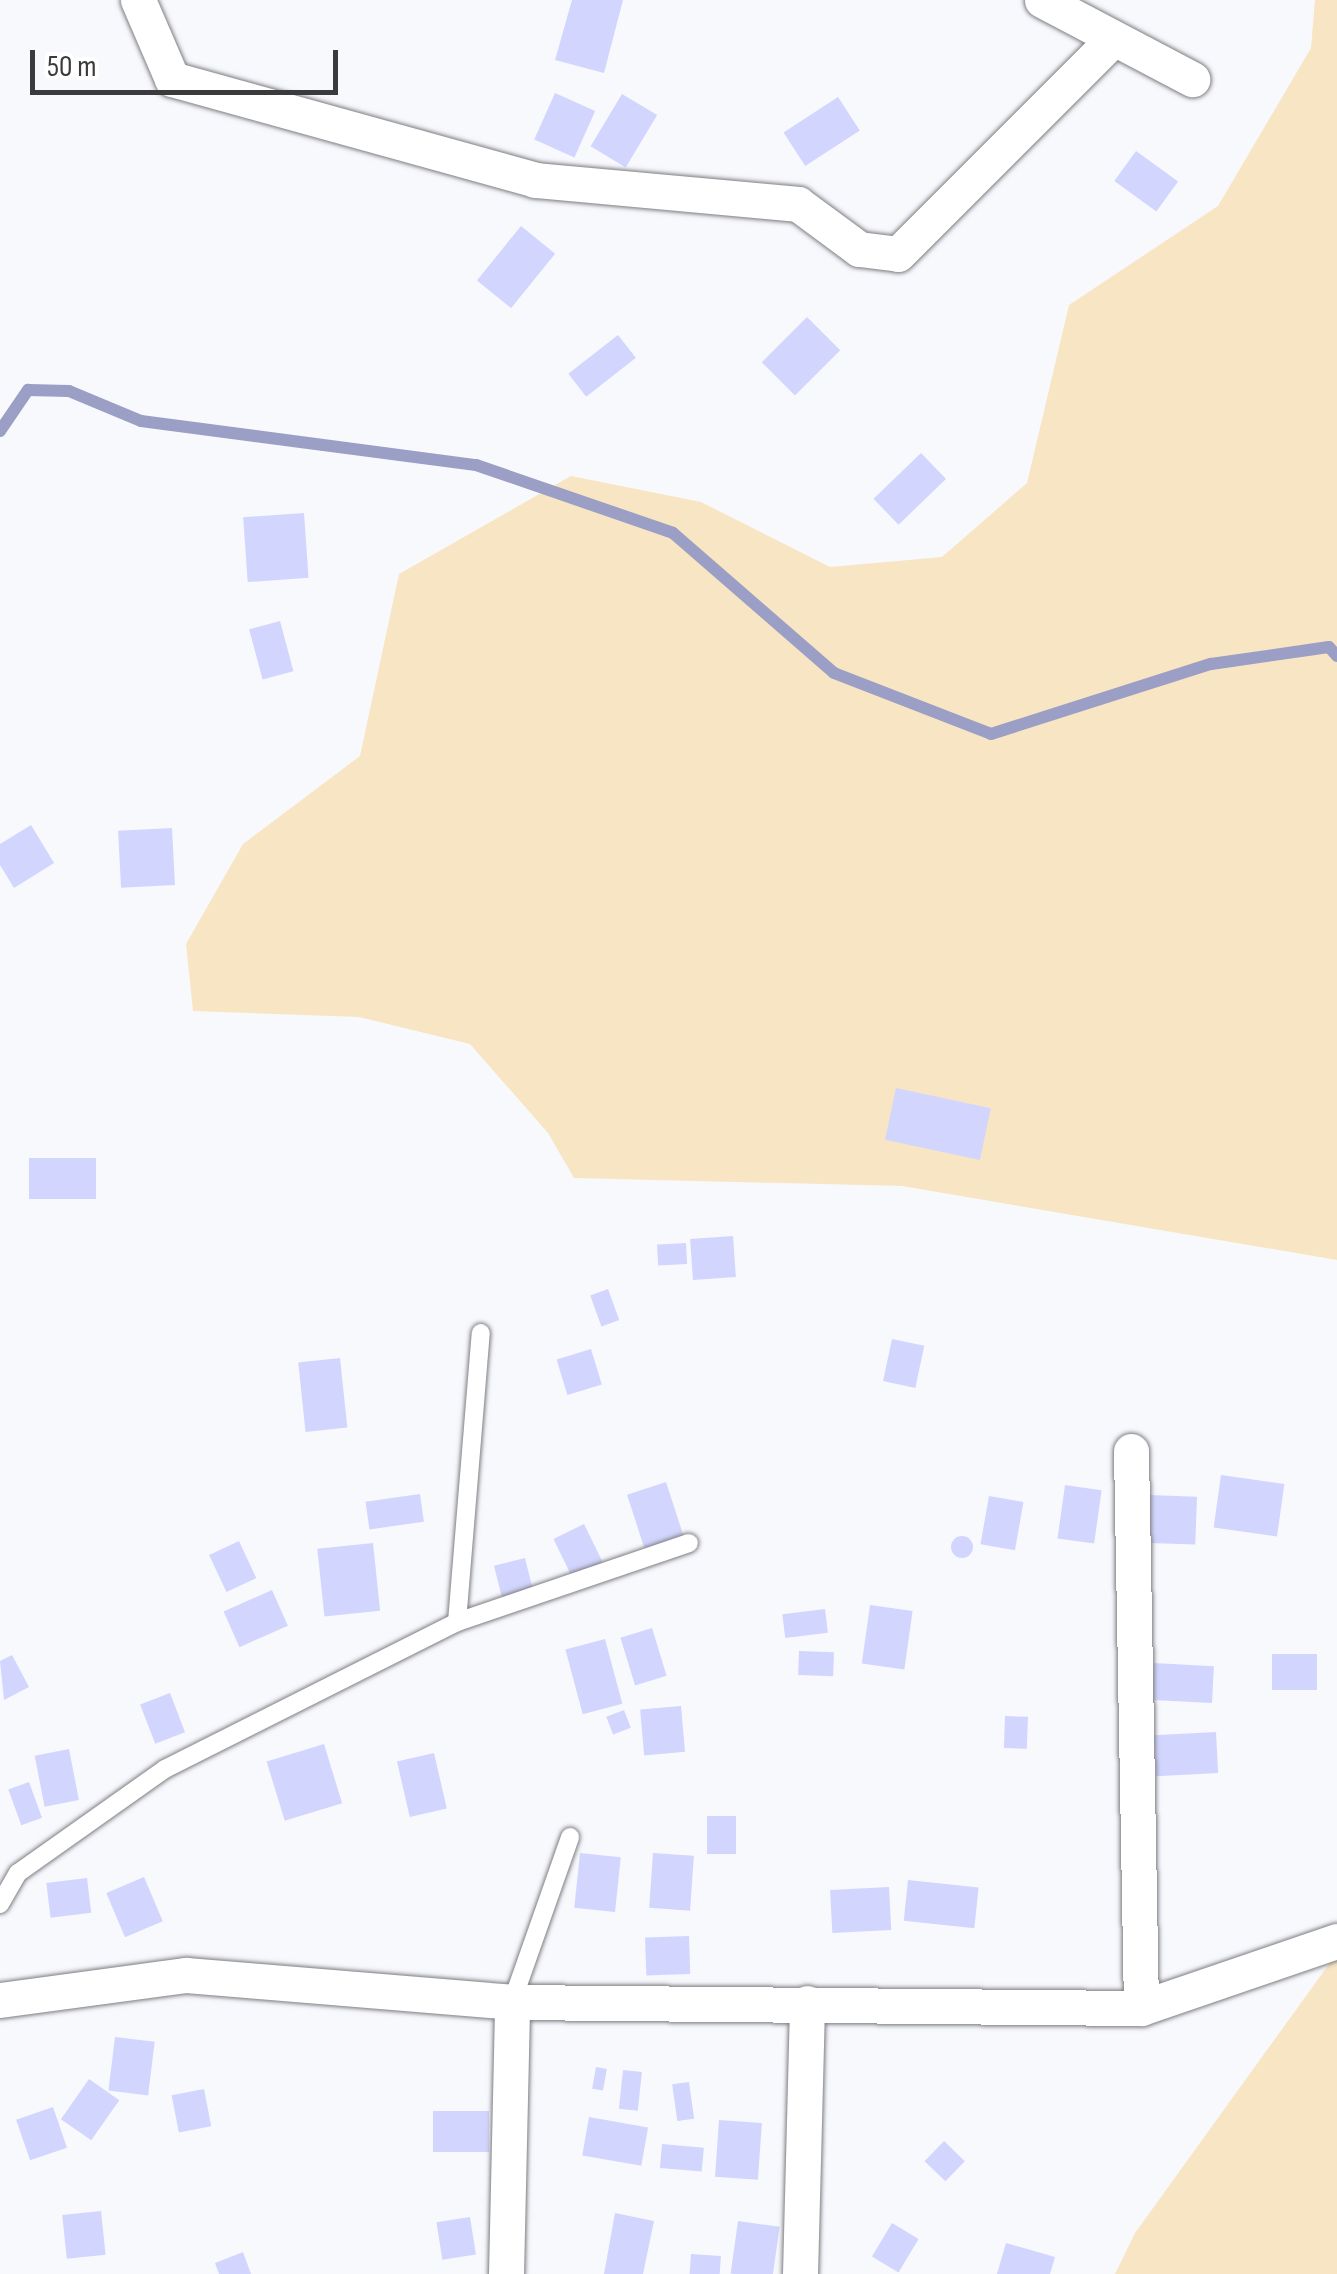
<!DOCTYPE html>
<html>
<head>
<meta charset="utf-8">
<style>
  body { margin:0 }
  #map { position:relative; width:1337px; height:2274px; overflow:hidden; background:#f8f9fd; font-family:"Sofia Sans Condensed",sans-serif }
  div>[style] { position:absolute }
  .green>* { inset:0; background:#f8e5c4 }
  .stream>* { height:12px; margin:-6px; padding:0 6px; transform-origin:6px; border-radius:6px; background:#9b9ec5 }
  .building>* { inset:0; background:#d2d6fe; transform-origin:0 0 }
  .round { border-radius:50% }
  .roads { filter:drop-shadow(0 0 2px #7e7e82) drop-shadow(0 0 2px #7e7e82) }
  .service>* { height:18px; margin:-9px; padding:0 9px; transform-origin:9px; border-radius:9px; background:#fff }
  .minor>* { height:35px; margin:-17.5px; padding:0 17.5px; transform-origin:17.5px; border-radius:17.5px; background:#fff }
  span { translate:-50% -50%; white-space:nowrap; text-align:center; line-height:1.15; -webkit-text-stroke:9px #fff; paint-order:stroke }
  .scale { position:absolute; left:30px; top:50px; width:308px; height:45px; box-sizing:border-box; border:5px solid #3b3b3d; border-top:0; padding-left:12px; font-size:30px; line-height:35px; white-space:nowrap; color:#3b3b3d; -webkit-text-stroke:8px #fff; paint-order:stroke }
</style>
</head>
<body>
<div id="map">
  <div class="green">
    <i style="clip-path:polygon(1315px 0,1337px 0,1337px 1260px,902px 1186px,574px 1178px,548px 1133px,470px 1044px,359px 1017px,193px 1011px,186px 944px,243px 844px,360px 756px,399px 574px,571px 476px,701px 502px,830px 567px,942px 557px,1027px 483px,1069px 305px,1218px 206px,1311px 48px)"></i>
    <i style="clip-path:polygon(1337px 1953px,1337px 2274px,1115px 2274px,1135px 2233px)"></i>
  </div>
  <div class="stream">
    <i style="left:0;top:431px;width:50px;rotate:-55.7deg"></i>
    <i style="left:28px;top:390px;width:41px;rotate:1.4deg"></i>
    <i style="left:69px;top:391px;width:78px;rotate:22.6deg"></i>
    <i style="left:141px;top:421px;width:338px;rotate:7.5deg"></i>
    <i style="left:476px;top:465px;width:208px;rotate:19deg"></i>
    <i style="left:673px;top:533px;width:213px;rotate:41deg"></i>
    <i style="left:834px;top:673px;width:168px;rotate:21.2deg"></i>
    <i style="left:991px;top:734px;width:231px;rotate:-17.7deg"></i>
    <i style="left:1211px;top:664px;width:119px;rotate:-8.2deg"></i>
    <i style="left:1329px;top:647px;width:12px;rotate:48deg"></i>
  </div>
  <div class="building">
    <i style="clip-path:polygon(572px 0,623px 0,604px 73px,555px 60px)"></i>
    <i style="left:555px;top:93px;width:44px;height:51px;rotate:24deg"></i>
    <i style="left:622px;top:94px;width:41px;height:61px;rotate:31deg"></i>
    <i style="left:838px;top:97px;width:40px;height:65px;rotate:57deg"></i>
    <i style="left:1136px;top:151px;width:52px;height:37px;rotate:36deg"></i>
    <i style="left:521px;top:226px;width:44px;height:70px;rotate:39deg"></i>
    <i style="left:807px;top:317px;width:47px;height:64px;rotate:45deg"></i>
    <i style="left:618px;top:335px;width:29px;height:63px;rotate:52deg"></i>
    <i style="left:921px;top:453px;width:36px;height:66px;rotate:46deg"></i>
    <i style="left:304px;top:513px;width:65px;height:61px;rotate:86deg"></i>
    <i style="left:280px;top:621px;width:52px;height:32px;rotate:75deg"></i>
    <i style="clip-path:polygon(31px 825px,54px 863px,14px 888px,0 865px,0 844px)"></i>
    <i style="left:172px;top:828px;width:57px;height:54px;rotate:87deg"></i>
    <i style="left:896px;top:1088px;width:97px;height:53px;rotate:12deg"></i>
    <i style="left:29px;top:1158px;width:67px;height:41px"></i>
    <i style="left:733px;top:1236px;width:41px;height:43px;rotate:86deg"></i>
    <i style="left:686px;top:1243px;width:21px;height:29px;rotate:87deg"></i>
    <i style="left:608px;top:1289px;width:33px;height:19px;rotate:70deg"></i>
    <i style="left:892px;top:1339px;width:33px;height:43px;rotate:12deg"></i>
    <i style="left:591px;top:1349px;width:37px;height:36px;rotate:73deg"></i>
    <i style="left:340px;top:1358px;width:70px;height:42px;rotate:84deg"></i>
    <i style="left:1221px;top:1475px;width:64px;height:53px;rotate:8deg"></i>
    <i style="left:666px;top:1482px;width:57px;height:41px;rotate:72deg"></i>
    <i style="left:1065px;top:1485px;width:37px;height:54px;rotate:8deg"></i>
    <i style="left:420px;top:1494px;width:28px;height:55px;rotate:82deg"></i>
    <i style="left:1150px;top:1495px;width:47px;height:48px;rotate:2deg"></i>
    <i style="left:989px;top:1496px;width:35px;height:49px;rotate:10deg"></i>
    <i style="left:584px;top:1524px;width:51px;height:34px;rotate:64deg"></i>
    <i class="round" style="left:951px;top:1536px;width:22px;height:22px"></i>
    <i style="left:239px;top:1541px;width:41px;height:33px;rotate:65deg"></i>
    <i style="left:373px;top:1543px;width:68px;height:56px;rotate:84deg"></i>
    <i style="left:525px;top:1558px;width:42px;height:32px;rotate:76deg"></i>
    <i style="left:272px;top:1590px;width:39px;height:53px;rotate:66deg"></i>
    <i style="left:870px;top:1605px;width:43px;height:59px;rotate:8deg"></i>
    <i style="left:825px;top:1609px;width:24px;height:43px;rotate:83deg"></i>
    <i style="left:652px;top:1628px;width:50px;height:33px;rotate:73deg"></i>
    <i style="left:605px;top:1639px;width:67px;height:41px;rotate:75deg"></i>
    <i style="left:799px;top:1651px;width:35px;height:24px;rotate:2deg"></i>
    <i style="left:1272px;top:1654px;width:45px;height:36px"></i>
    <i style="clip-path:polygon(12px 1655px,29px 1687px,4px 1700px,0 1661px)"></i>
    <i style="left:1154px;top:1663px;width:60px;height:37px;rotate:3deg"></i>
    <i style="left:170px;top:1693px;width:42px;height:32px;rotate:69deg"></i>
    <i style="left:681px;top:1706px;width:46px;height:41px;rotate:85deg"></i>
    <i style="left:624px;top:1710px;width:19px;height:19px;rotate:69deg"></i>
    <i style="left:1005px;top:1716px;width:23px;height:32px;rotate:2deg"></i>
    <i style="left:1216px;top:1732px;width:41px;height:62px;rotate:87deg"></i>
    <i style="left:324px;top:1744px;width:62px;height:60px;rotate:73deg"></i>
    <i style="left:69px;top:1749px;width:52px;height:35px;rotate:79deg"></i>
    <i style="left:434px;top:1753px;width:57px;height:38px;rotate:77deg"></i>
    <i style="left:29px;top:1782px;width:38px;height:22px;rotate:70deg"></i>
    <i style="left:707px;top:1816px;width:29px;height:38px"></i>
    <i style="left:580px;top:1853px;width:41px;height:55px;rotate:6deg"></i>
    <i style="left:653px;top:1853px;width:41px;height:55px;rotate:4deg"></i>
    <i style="left:144px;top:1877px;width:48px;height:41px;rotate:67deg"></i>
    <i style="left:87px;top:1878px;width:35px;height:41px;rotate:83deg"></i>
    <i style="left:908px;top:1880px;width:71px;height:41px;rotate:6deg"></i>
    <i style="left:889px;top:1887px;width:43px;height:59px;rotate:87deg"></i>
    <i style="left:689px;top:1936px;width:38px;height:44px;rotate:88deg"></i>
    <i style="left:115px;top:2037px;width:40px;height:54px;rotate:7deg"></i>
    <i style="left:596px;top:2067px;width:11px;height:22px;rotate:10deg"></i>
    <i style="left:623px;top:2070px;width:19px;height:39px;rotate:6deg"></i>
    <i style="left:89px;top:2079px;width:37px;height:49px;rotate:35deg"></i>
    <i style="left:689px;top:2082px;width:37px;height:17px;rotate:82deg"></i>
    <i style="left:204px;top:2089px;width:38px;height:33px;rotate:79deg"></i>
    <i style="left:53px;top:2107px;width:43px;height:39px;rotate:71deg"></i>
    <i style="left:433px;top:2111px;width:56px;height:41px"></i>
    <i style="left:589px;top:2117px;width:60px;height:39px;rotate:10deg"></i>
    <i style="left:719px;top:2120px;width:43px;height:57px;rotate:4deg"></i>
    <i style="left:944px;top:2141px;width:29px;height:28px;rotate:44deg"></i>
    <i style="left:662px;top:2144px;width:42px;height:24px;rotate:5deg"></i>
    <i style="left:101px;top:2211px;width:44px;height:39px;rotate:84deg"></i>
    <i style="clip-path:polygon(615px 2213px,654px 2221px,643px 2274px,604px 2274px)"></i>
    <i style="left:470px;top:2217px;width:38px;height:34px;rotate:81deg"></i>
    <i style="left:738px;top:2221px;width:42px;height:53px;rotate:8deg"></i>
    <i style="left:892px;top:2223px;width:31px;height:39px;rotate:31deg"></i>
    <i style="clip-path:polygon(1006px 2243px,1055px 2257px,1050px 2274px,997px 2274px)"></i>
    <i style="clip-path:polygon(243px 2252px,251px 2274px,219px 2274px,215px 2263px)"></i>
    <i style="left:691px;top:2254px;width:30px;height:20px;rotate:4deg"></i>
  </div>
  <div class="roads">
    <div class="service">
      <i style="left:457px;top:1622px;width:290px;rotate:-85.3deg"></i>
      <i style="left:0;top:1904px;width:36px;rotate:-60deg"></i>
      <i style="left:18px;top:1873px;width:180px;rotate:-35.3deg"></i>
      <i style="left:165px;top:1769px;width:327px;rotate:-26.7deg"></i>
      <i style="left:457px;top:1622px;width:245px;rotate:-18.8deg"></i>
      <i style="left:512px;top:2002px;width:175px;rotate:-70.6deg"></i>
    </div>
    <div class="minor">
      <i style="left:138px;top:0;width:86px;rotate:66.7deg"></i>
      <i style="left:172px;top:79px;width:377px;rotate:15.5deg"></i>
      <i style="left:535px;top:180px;width:264px;rotate:5.2deg"></i>
      <i style="left:798px;top:204px;width:76px;rotate:36.4deg"></i>
      <i style="left:859px;top:249px;width:39px;rotate:7deg"></i>
      <i style="left:898px;top:254px;width:305px;rotate:-45deg"></i>
      <i style="left:1042px;top:0;width:170px;rotate:27.8deg"></i>
      <i style="left:1131px;top:1451px;width:557px;rotate:88.97deg"></i>
      <i style="left:0;top:2000px;width:188px;rotate:-7.7deg"></i>
      <i style="left:186px;top:1975px;width:327px;rotate:4.7deg"></i>
      <i style="left:512px;top:2002px;width:629px;rotate:0.55deg"></i>
      <i style="left:1141px;top:2008px;width:207px;rotate:-18.9deg"></i>
      <i style="left:506px;top:2274px;width:272px;rotate:-88.7deg"></i>
      <i style="left:800px;top:2274px;width:271px;rotate:-88.5deg"></i>
    </div>
  </div>
  <div class="scale">50 m</div>
</div>
</body>
</html>
